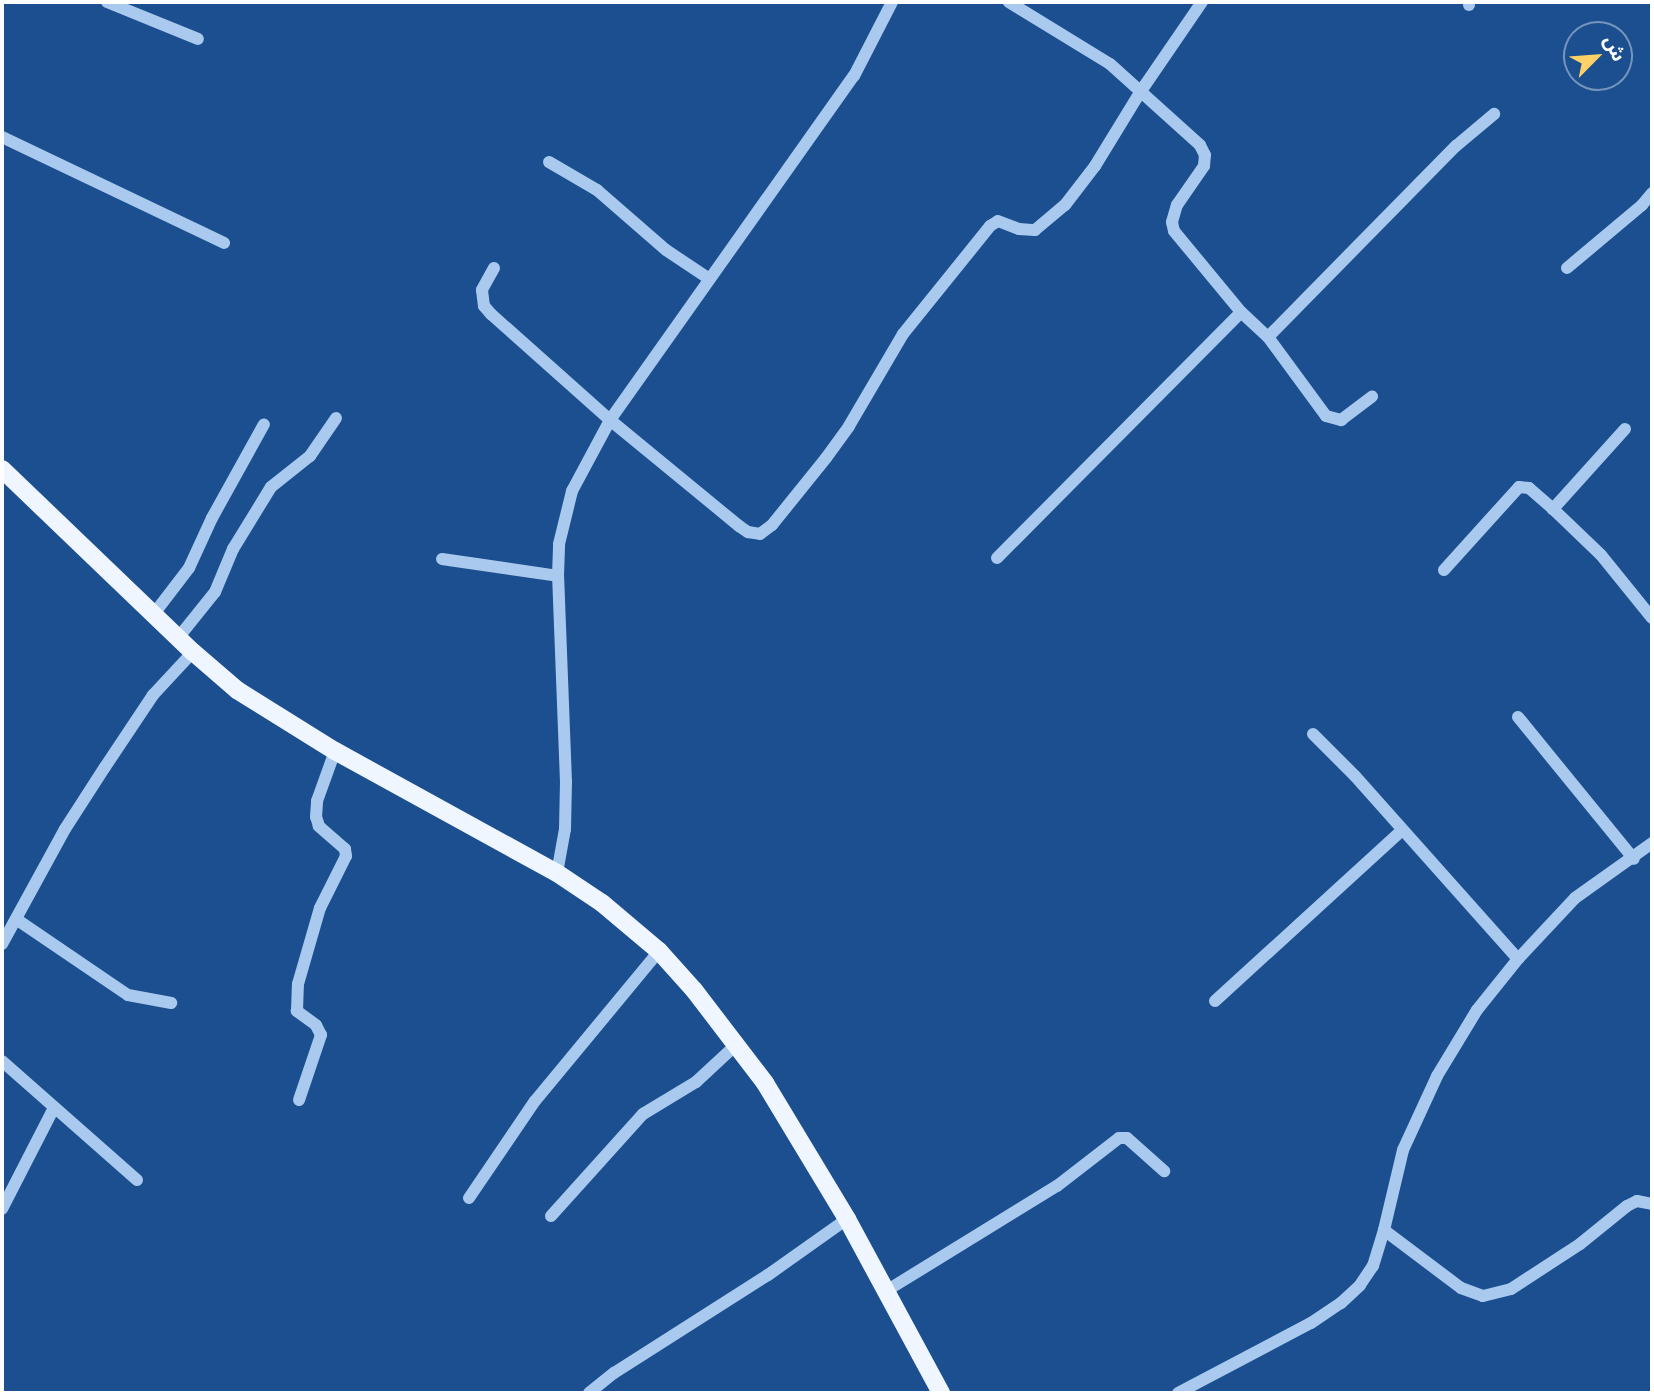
<!DOCTYPE html>
<html>
<head>
<meta charset="utf-8">
<style>
  body { margin:0 }
  #map { position:relative; width:1654px; height:1395px; overflow:hidden; background:#1b4f8f; font-family:"Exo 2","Noto Sans Arabic",sans-serif }
  div>[style] { position:absolute }
  .minor>* { height:12px; margin:-6px; padding:0 6px; transform-origin:6px; border-radius:6px; background:#a9c9ee }
  .major>* { height:18px; margin:-9px; padding:0 9px; transform-origin:9px; border-radius:9px; background:#f0f6ff }
  span { translate:-50% -50%; white-space:nowrap; text-align:center; line-height:1.15; -webkit-text-stroke:5px #1b4f8f; paint-order:stroke }
  .frame { position:absolute; inset:0; border:4px solid #fff; pointer-events:none }
  .north { position:absolute; left:1563px; top:21px; width:70px; height:70px; box-sizing:border-box; background:#1b4f8f; border:2px solid #7695bc; border-radius:50%; rotate:65deg; font-size:19px; font-weight:700; line-height:28px; text-align:center; color:#fff }
  .north::after { content:''; display:block; margin:auto; width:24px; height:32px; background:#ffd166; clip-path:polygon(50% 0,100% 100%,50% 72%,0 100%) }
</style>
</head>
<body>
<div id="map">
  <div class="minor">
    <i style="left:107px;top:2px;width:98px;rotate:22.1deg"></i>
    <i style="left:1469px;top:2px;width:3px;rotate:90deg"></i>
    <i style="left:2px;top:137px;width:246px;rotate:25.5deg"></i>
    <i style="left:549px;top:162px;width:56px;rotate:30.3deg"></i>
    <i style="left:597px;top:190px;width:91px;rotate:41deg"></i>
    <i style="left:666px;top:250px;width:50px;rotate:33.7deg"></i>
    <i style="left:494px;top:268px;width:25px;rotate:119deg"></i>
    <i style="left:482px;top:290px;width:16px;rotate:83deg"></i>
    <i style="left:484px;top:306px;width:11px;rotate:49deg"></i>
    <i style="left:491px;top:314px;width:159px;rotate:41.7deg"></i>
    <i style="left:610px;top:420px;width:167px;rotate:39.4deg"></i>
    <i style="left:739px;top:526px;width:11px;rotate:34deg"></i>
    <i style="left:748px;top:532px;width:12px;rotate:9deg"></i>
    <i style="left:760px;top:534px;width:15px;rotate:-37deg"></i>
    <i style="left:772px;top:525px;width:86px;rotate:-51.1deg"></i>
    <i style="left:826px;top:458px;width:39px;rotate:-54deg"></i>
    <i style="left:849px;top:426px;width:107px;rotate:-59.6deg"></i>
    <i style="left:903px;top:334px;width:139px;rotate:-51.1deg"></i>
    <i style="left:990px;top:226px;width:9px;rotate:-32deg"></i>
    <i style="left:998px;top:221px;width:22px;rotate:21deg"></i>
    <i style="left:1019px;top:229px;width:16px;rotate:4deg"></i>
    <i style="left:1035px;top:230px;width:39px;rotate:-40deg"></i>
    <i style="left:1065px;top:205px;width:49px;rotate:-52.4deg"></i>
    <i style="left:1095px;top:166px;width:88px;rotate:-58.5deg"></i>
    <i style="left:1141px;top:91px;width:108px;rotate:-55.6deg"></i>
    <i style="left:1567px;top:268px;width:98px;rotate:-40deg"></i>
    <i style="left:1642px;top:205px;width:16px;rotate:-50deg"></i>
    <i style="left:1241px;top:312px;width:37px;rotate:43deg"></i>
    <i style="left:1268px;top:337px;width:268px;rotate:-45.5deg"></i>
    <i style="left:1456px;top:146px;width:50px;rotate:-40.1deg"></i>
    <i style="left:1268px;top:337px;width:98px;rotate:53.7deg"></i>
    <i style="left:1326px;top:416px;width:16px;rotate:15deg"></i>
    <i style="left:1341px;top:420px;width:39px;rotate:-37deg"></i>
    <i style="left:1625px;top:429px;width:108px;rotate:132deg"></i>
    <i style="left:1553px;top:509px;width:66px;rotate:43.8deg"></i>
    <i style="left:1601px;top:555px;width:81px;rotate:51deg"></i>
    <i style="left:997px;top:558px;width:346px;rotate:-45.2deg"></i>
    <i style="left:1241px;top:312px;width:105px;rotate:-129.6deg"></i>
    <i style="left:1174px;top:231px;width:9px;rotate:-103deg"></i>
    <i style="left:1172px;top:222px;width:18px;rotate:-74deg"></i>
    <i style="left:1177px;top:205px;width:47px;rotate:-55.3deg"></i>
    <i style="left:1204px;top:166px;width:11px;rotate:-85deg"></i>
    <i style="left:1205px;top:155px;width:11px;rotate:-117deg"></i>
    <i style="left:1200px;top:145px;width:121px;rotate:-138deg"></i>
    <i style="left:1110px;top:64px;width:119px;rotate:-148.5deg"></i>
    <i style="left:442px;top:559px;width:117px;rotate:8.3deg"></i>
    <i style="left:1444px;top:570px;width:112px;rotate:-47.9deg"></i>
    <i style="left:1519px;top:487px;width:10px;rotate:6deg"></i>
    <i style="left:1529px;top:488px;width:32px;rotate:41deg"></i>
    <i style="left:153px;top:615px;width:59px;rotate:-52.5deg"></i>
    <i style="left:189px;top:568px;width:55px;rotate:-65.3deg"></i>
    <i style="left:212px;top:518px;width:107px;rotate:-61deg"></i>
    <i style="left:178px;top:638px;width:59px;rotate:-51.2deg"></i>
    <i style="left:215px;top:592px;width:47px;rotate:-67.3deg"></i>
    <i style="left:233px;top:549px;width:73px;rotate:-58.5deg"></i>
    <i style="left:271px;top:487px;width:50px;rotate:-38.5deg"></i>
    <i style="left:310px;top:456px;width:46px;rotate:-55.6deg"></i>
    <i style="left:1518px;top:717px;width:183px;rotate:50.8deg"></i>
    <i style="left:1313px;top:734px;width:59px;rotate:45deg"></i>
    <i style="left:1355px;top:776px;width:245px;rotate:48.3deg"></i>
    <i style="left:557px;top:873px;width:45px;rotate:-79.7deg"></i>
    <i style="left:565px;top:829px;width:47px;rotate:-88.8deg"></i>
    <i style="left:566px;top:782px;width:206px;rotate:-92.2deg"></i>
    <i style="left:558px;top:576px;width:32px;rotate:-88deg"></i>
    <i style="left:559px;top:544px;width:55px;rotate:-76.2deg"></i>
    <i style="left:572px;top:491px;width:81px;rotate:-61.8deg"></i>
    <i style="left:610px;top:420px;width:422px;rotate:-54.7deg"></i>
    <i style="left:854px;top:76px;width:83px;rotate:-62.8deg"></i>
    <i style="left:16px;top:919px;width:135px;rotate:34.2deg"></i>
    <i style="left:128px;top:995px;width:44px;rotate:10.5deg"></i>
    <i style="left:2px;top:944px;width:131px;rotate:-61.3deg"></i>
    <i style="left:65px;top:829px;width:74px;rotate:-57.2deg"></i>
    <i style="left:105px;top:767px;width:87px;rotate:-56.3deg"></i>
    <i style="left:153px;top:695px;width:59px;rotate:-47.1deg"></i>
    <i style="left:1215px;top:1001px;width:253px;rotate:-42.4deg"></i>
    <i style="left:2px;top:1061px;width:180px;rotate:41.4deg"></i>
    <i style="left:299px;top:1100px;width:69px;rotate:-71.3deg"></i>
    <i style="left:321px;top:1035px;width:11px;rotate:-117deg"></i>
    <i style="left:316px;top:1025px;width:24px;rotate:-144deg"></i>
    <i style="left:297px;top:1011px;width:27px;rotate:-88deg"></i>
    <i style="left:298px;top:984px;width:79px;rotate:-73.9deg"></i>
    <i style="left:320px;top:908px;width:58px;rotate:-63.4deg"></i>
    <i style="left:346px;top:856px;width:7px;rotate:-98deg"></i>
    <i style="left:345px;top:849px;width:35px;rotate:-139deg"></i>
    <i style="left:319px;top:826px;width:9px;rotate:-108deg"></i>
    <i style="left:316px;top:817px;width:16px;rotate:-86deg"></i>
    <i style="left:317px;top:801px;width:53px;rotate:-70.2deg"></i>
    <i style="left:469px;top:1198px;width:117px;rotate:-55.8deg"></i>
    <i style="left:535px;top:1101px;width:195px;rotate:-50.4deg"></i>
    <i style="left:2px;top:1209px;width:114px;rotate:-62.8deg"></i>
    <i style="left:551px;top:1216px;width:137px;rotate:-48deg"></i>
    <i style="left:643px;top:1114px;width:62px;rotate:-31.1deg"></i>
    <i style="left:696px;top:1082px;width:56px;rotate:-42.8deg"></i>
    <i style="left:1384px;top:1230px;width:96px;rotate:37deg"></i>
    <i style="left:1461px;top:1288px;width:23px;rotate:20deg"></i>
    <i style="left:1483px;top:1296px;width:29px;rotate:-14deg"></i>
    <i style="left:1511px;top:1289px;width:82px;rotate:-33.1deg"></i>
    <i style="left:1580px;top:1244px;width:60px;rotate:-39deg"></i>
    <i style="left:1627px;top:1206px;width:11px;rotate:-27deg"></i>
    <i style="left:1637px;top:1201px;width:15px;rotate:11deg"></i>
    <i style="left:886px;top:1291px;width:201px;rotate:-31.6deg"></i>
    <i style="left:1057px;top:1186px;width:78px;rotate:-37.7deg"></i>
    <i style="left:1119px;top:1138px;width:8px"></i>
    <i style="left:1127px;top:1138px;width:50px;rotate:41.7deg"></i>
    <i style="left:589px;top:1393px;width:32px;rotate:-39deg"></i>
    <i style="left:614px;top:1373px;width:183px;rotate:-32.5deg"></i>
    <i style="left:768px;top:1275px;width:97px;rotate:-35.3deg"></i>
    <i style="left:1178px;top:1393px;width:150px;rotate:-27.8deg"></i>
    <i style="left:1311px;top:1323px;width:36px;rotate:-34deg"></i>
    <i style="left:1341px;top:1303px;width:26px;rotate:-43deg"></i>
    <i style="left:1360px;top:1285px;width:23px;rotate:-56deg"></i>
    <i style="left:1373px;top:1266px;width:38px;rotate:-73deg"></i>
    <i style="left:1384px;top:1230px;width:82px;rotate:-76.6deg"></i>
    <i style="left:1403px;top:1150px;width:81px;rotate:-65.3deg"></i>
    <i style="left:1437px;top:1076px;width:77px;rotate:-58.8deg"></i>
    <i style="left:1477px;top:1010px;width:65px;rotate:-51.2deg"></i>
    <i style="left:1518px;top:959px;width:83px;rotate:-46.9deg"></i>
    <i style="left:1575px;top:898px;width:95px;rotate:-35.5deg"></i>
  </div>
  <div class="major">
    <i style="left:2px;top:469px;width:265px;rotate:43.8deg"></i>
    <i style="left:193px;top:652px;width:58px;rotate:40.8deg"></i>
    <i style="left:237px;top:690px;width:115px;rotate:31.9deg"></i>
    <i style="left:335px;top:751px;width:253px;rotate:28.8deg"></i>
    <i style="left:557px;top:873px;width:54px;rotate:33.7deg"></i>
    <i style="left:602px;top:903px;width:75px;rotate:40.1deg"></i>
    <i style="left:659px;top:951px;width:52px;rotate:48.1deg"></i>
    <i style="left:694px;top:990px;width:117px;rotate:52.6deg"></i>
    <i style="left:765px;top:1083px;width:159px;rotate:58.9deg"></i>
    <i style="left:847px;top:1219px;width:198px;rotate:61.6deg"></i>
  </div>
  <div class="frame"></div>
  <div class="north">ش</div>
</div>
</body>
</html>
